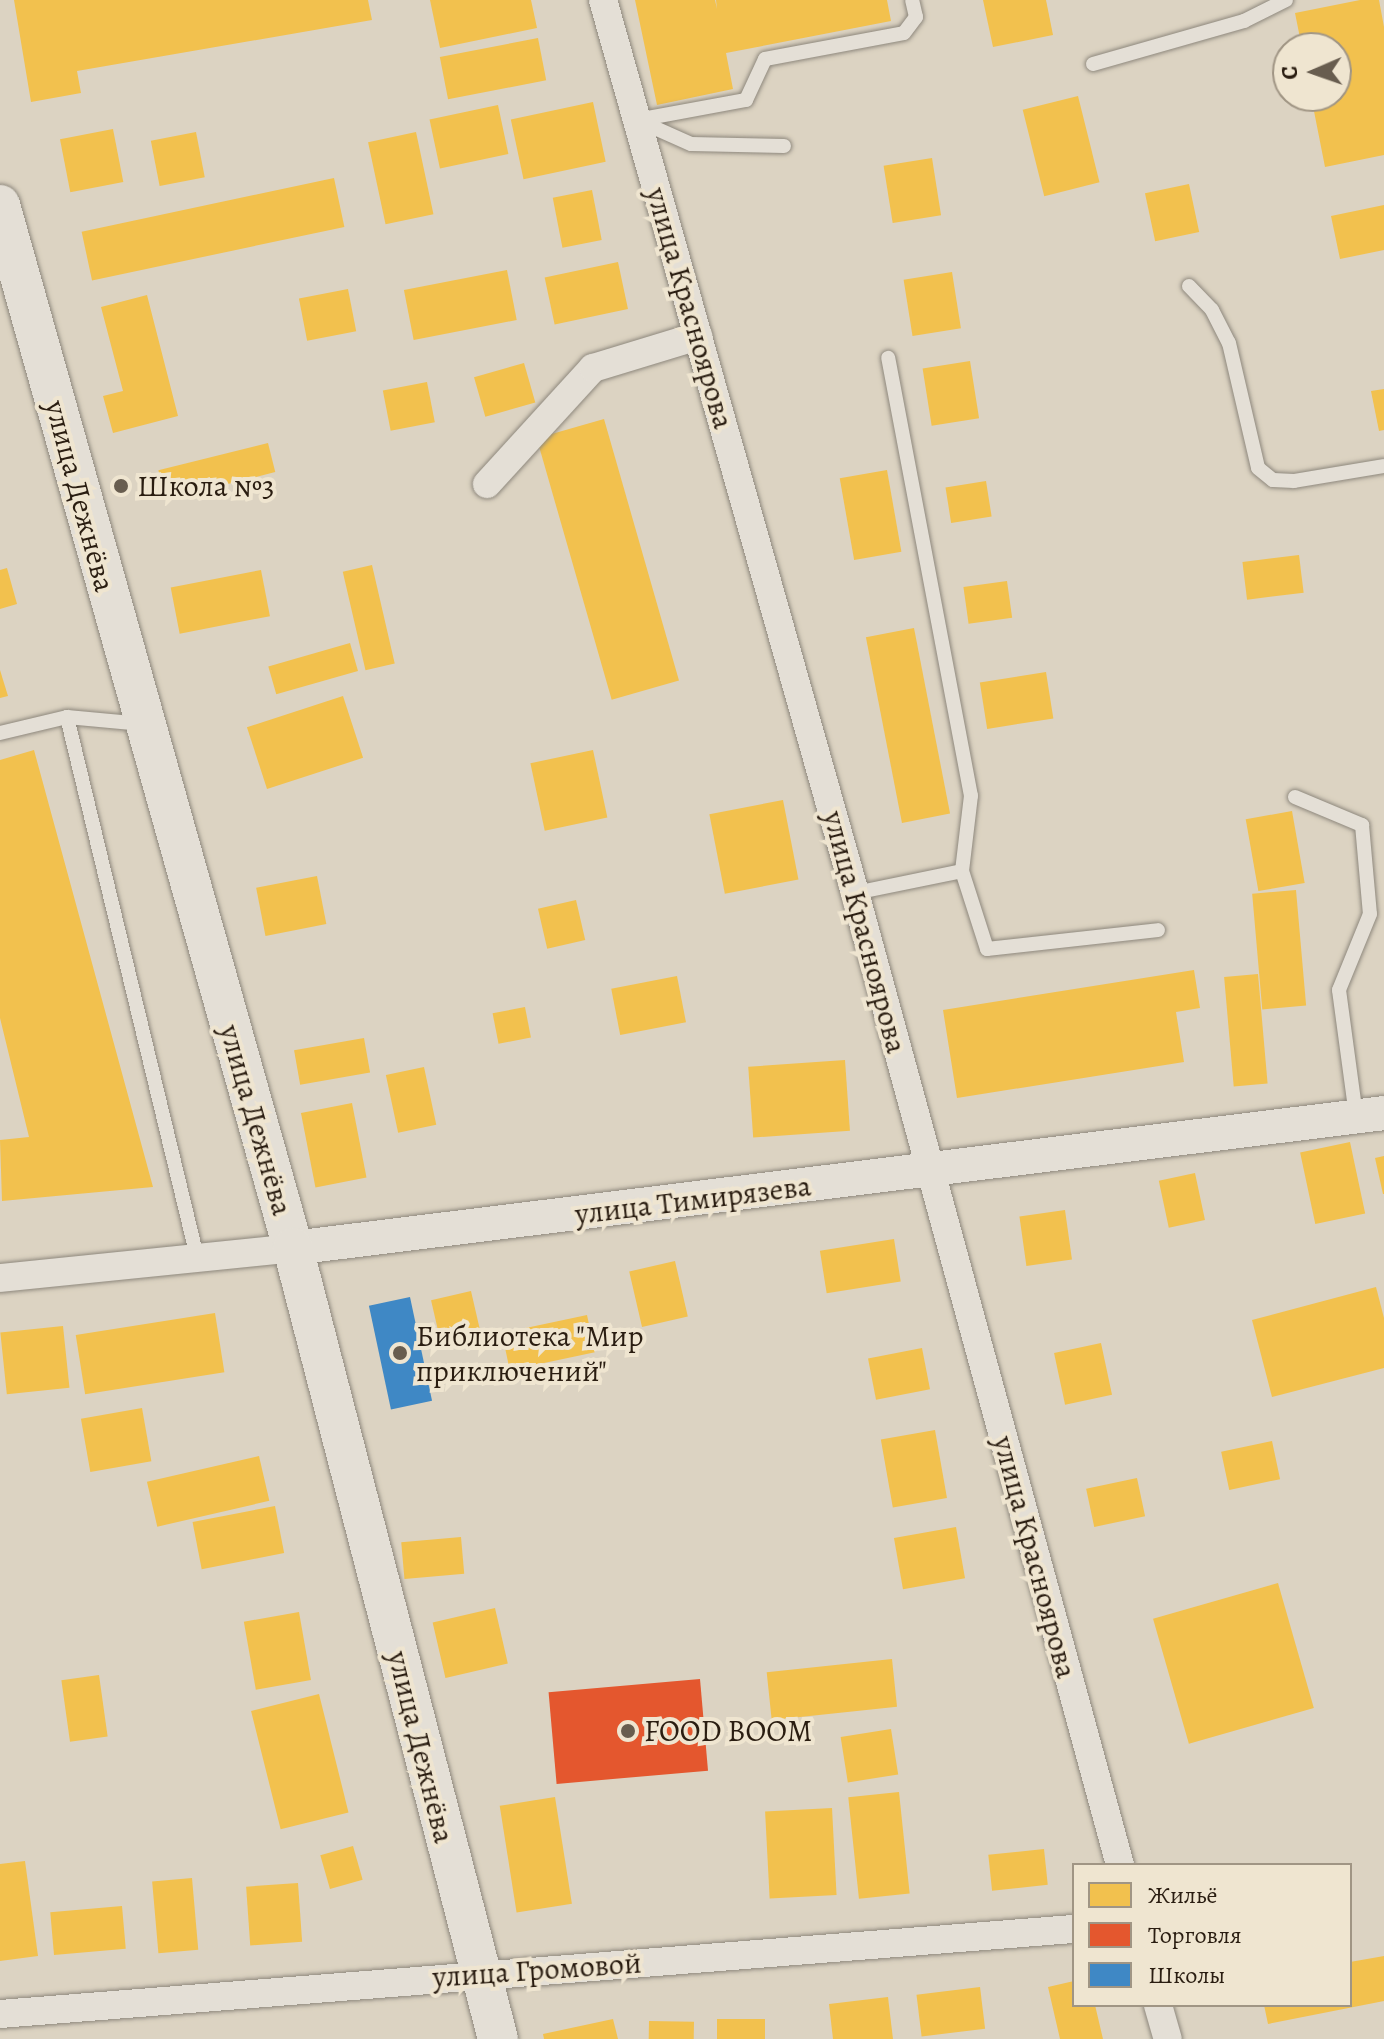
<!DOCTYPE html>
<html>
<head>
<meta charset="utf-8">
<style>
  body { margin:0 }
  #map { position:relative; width:1384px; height:2039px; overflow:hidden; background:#dcd3c2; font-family:Alegreya,serif }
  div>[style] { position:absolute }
  .homes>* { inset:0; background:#f2c14e; transform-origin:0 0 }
  .shops>* { inset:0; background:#e4572e; transform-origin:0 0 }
  .schools>* { inset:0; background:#3f88c5; transform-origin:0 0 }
  .roads { filter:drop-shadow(0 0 2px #8e887d) drop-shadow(0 0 2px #8e887d) }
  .service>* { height:14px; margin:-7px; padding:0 7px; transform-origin:7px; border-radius:7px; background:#e4dfd6 }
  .minor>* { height:28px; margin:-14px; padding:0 14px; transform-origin:14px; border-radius:14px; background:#e4dfd6 }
  .tertiary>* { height:34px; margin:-17px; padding:0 17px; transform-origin:17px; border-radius:17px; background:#e4dfd6 }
  .secondary>* { height:40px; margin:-20px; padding:0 20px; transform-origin:20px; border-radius:20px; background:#e4dfd6 }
  .dots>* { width:22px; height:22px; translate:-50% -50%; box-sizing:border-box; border:4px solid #efe5d0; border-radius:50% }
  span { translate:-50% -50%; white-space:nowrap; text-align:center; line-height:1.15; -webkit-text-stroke:8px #efe5d0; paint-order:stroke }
  .street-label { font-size:30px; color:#2a1d11 }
  .poi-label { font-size:30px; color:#2a1d11 }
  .left { translate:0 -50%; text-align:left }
  .legend { position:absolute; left:1072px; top:1863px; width:280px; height:144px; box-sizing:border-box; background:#efe5d0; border:2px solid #a09584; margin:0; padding:10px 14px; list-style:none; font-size:24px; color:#2a1d11 }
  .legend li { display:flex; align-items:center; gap:16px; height:40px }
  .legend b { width:40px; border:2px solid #a09584 }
  .north { position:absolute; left:1272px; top:32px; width:80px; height:80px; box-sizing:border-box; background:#efe5d0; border:2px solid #a09584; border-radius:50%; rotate:268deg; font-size:22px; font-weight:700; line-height:32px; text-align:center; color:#2a1d11 }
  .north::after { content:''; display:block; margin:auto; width:28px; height:36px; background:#685d4f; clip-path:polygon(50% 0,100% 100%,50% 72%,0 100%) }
</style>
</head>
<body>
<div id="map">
  <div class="homes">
    <i style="clip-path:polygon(14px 0,368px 0,372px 20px,77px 71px,81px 93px,31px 102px)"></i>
    <i style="clip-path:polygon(430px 0,531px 0,537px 28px,440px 48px)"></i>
    <i style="clip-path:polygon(635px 0,715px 0,717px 9px,716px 0,887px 0,891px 21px,726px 53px,733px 89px,657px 105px)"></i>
    <i style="clip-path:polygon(983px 0,1046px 0,1053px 35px,993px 47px)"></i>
    <i style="clip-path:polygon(1360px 0,1379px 0,1384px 27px,1384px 155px,1325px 167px,1311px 96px,1336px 96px,1336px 48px,1302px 48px,1295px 13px)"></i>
    <i style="left:538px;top:38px;width:43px;height:100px;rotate:79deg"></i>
    <i style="left:1078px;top:96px;width:89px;height:57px;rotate:76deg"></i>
    <i style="left:593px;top:102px;width:61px;height:84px;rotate:78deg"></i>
    <i style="left:498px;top:105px;width:50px;height:70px;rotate:78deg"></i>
    <i style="left:113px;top:129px;width:54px;height:54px;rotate:79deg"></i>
    <i style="left:196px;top:132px;width:46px;height:46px;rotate:79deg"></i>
    <i style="left:416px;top:132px;width:84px;height:49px;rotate:78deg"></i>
    <i style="left:932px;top:158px;width:58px;height:49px;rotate:81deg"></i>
    <i style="left:334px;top:178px;width:50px;height:258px;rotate:78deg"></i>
    <i style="left:1189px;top:184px;width:49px;height:45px;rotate:78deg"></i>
    <i style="left:592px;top:190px;width:51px;height:40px;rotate:79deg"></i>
    <i style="clip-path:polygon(1384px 205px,1384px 250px,1340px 259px,1331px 216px)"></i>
    <i style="left:618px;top:262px;width:48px;height:75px;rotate:78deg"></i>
    <i style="left:507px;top:270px;width:51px;height:105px;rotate:79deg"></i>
    <i style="left:952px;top:272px;width:57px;height:49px;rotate:81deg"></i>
    <i style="left:348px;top:289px;width:43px;height:50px;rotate:79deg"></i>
    <i style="clip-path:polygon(147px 295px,178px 416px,113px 433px,103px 396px,123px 391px,101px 307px)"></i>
    <i style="left:970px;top:361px;width:58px;height:48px;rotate:81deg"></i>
    <i style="left:524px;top:363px;width:41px;height:52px;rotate:74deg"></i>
    <i style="left:427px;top:382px;width:41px;height:45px;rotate:79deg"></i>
    <i style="clip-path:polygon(1384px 389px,1384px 430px,1379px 431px,1371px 391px)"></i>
    <i style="left:604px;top:419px;width:272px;height:70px;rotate:74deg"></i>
    <i style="left:268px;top:443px;width:30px;height:113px;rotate:76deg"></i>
    <i style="left:887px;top:470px;width:83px;height:48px;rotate:80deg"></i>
    <i style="left:986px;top:481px;width:36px;height:41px;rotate:81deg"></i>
    <i style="left:1299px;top:555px;width:38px;height:57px;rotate:83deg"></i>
    <i style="left:372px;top:565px;width:101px;height:30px;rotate:77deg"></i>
    <i style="clip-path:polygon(7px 568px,17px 604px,0 609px,0 570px)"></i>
    <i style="left:261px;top:570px;width:47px;height:92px;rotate:79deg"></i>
    <i style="left:1007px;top:581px;width:37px;height:44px;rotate:82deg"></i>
    <i style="left:914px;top:628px;width:189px;height:49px;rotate:79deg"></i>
    <i style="left:350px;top:643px;width:29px;height:85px;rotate:74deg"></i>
    <i style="clip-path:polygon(0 670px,8px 696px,0 698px)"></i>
    <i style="left:1046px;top:672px;width:47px;height:67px;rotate:81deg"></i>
    <i style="left:343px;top:696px;width:65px;height:101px;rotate:72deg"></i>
    <i style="clip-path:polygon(34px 750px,153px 1187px,2px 1201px,0 1140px,29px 1137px,0 1018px,0 760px)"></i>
    <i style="left:593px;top:750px;width:69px;height:64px;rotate:78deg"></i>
    <i style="left:783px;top:800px;width:81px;height:75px;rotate:79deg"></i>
    <i style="left:1292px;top:811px;width:73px;height:47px;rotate:80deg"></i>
    <i style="left:317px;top:876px;width:49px;height:62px;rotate:79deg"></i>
    <i style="left:1296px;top:890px;width:116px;height:44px;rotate:85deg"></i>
    <i style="left:576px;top:900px;width:41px;height:39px;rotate:77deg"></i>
    <i style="clip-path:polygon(1194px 970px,1200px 1008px,1176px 1012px,1184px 1062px,957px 1098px,943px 1010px)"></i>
    <i style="left:1258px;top:974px;width:110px;height:34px;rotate:85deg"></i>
    <i style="left:677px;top:976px;width:47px;height:67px;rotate:79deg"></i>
    <i style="left:525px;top:1007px;width:31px;height:33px;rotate:79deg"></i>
    <i style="left:364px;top:1038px;width:35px;height:71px;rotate:80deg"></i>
    <i style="left:845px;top:1060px;width:71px;height:97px;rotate:86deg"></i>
    <i style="left:424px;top:1067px;width:59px;height:39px;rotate:78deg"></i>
    <i style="left:352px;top:1103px;width:76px;height:52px;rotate:79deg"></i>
    <i style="left:1350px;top:1142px;width:73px;height:51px;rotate:78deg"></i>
    <i style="clip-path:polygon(1384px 1156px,1384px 1194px,1383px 1194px,1375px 1158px)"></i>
    <i style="left:1195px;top:1173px;width:48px;height:37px;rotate:78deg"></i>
    <i style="left:1065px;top:1210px;width:50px;height:46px;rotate:82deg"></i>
    <i style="left:894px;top:1239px;width:43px;height:75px;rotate:81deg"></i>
    <i style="left:675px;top:1261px;width:57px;height:47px;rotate:77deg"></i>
    <i style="clip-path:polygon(1376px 1287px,1384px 1318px,1384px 1368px,1272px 1397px,1252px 1320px)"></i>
    <i style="left:471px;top:1291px;width:51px;height:41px;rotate:77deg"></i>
    <i style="left:215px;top:1313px;width:60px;height:141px;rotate:81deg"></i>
    <i style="left:587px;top:1315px;width:38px;height:87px;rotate:78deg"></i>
    <i style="left:63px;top:1326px;width:62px;height:63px;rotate:84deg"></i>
    <i style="left:1101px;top:1343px;width:53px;height:48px;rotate:78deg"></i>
    <i style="left:922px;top:1348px;width:42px;height:55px;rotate:79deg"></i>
    <i style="left:142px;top:1408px;width:54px;height:62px;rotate:80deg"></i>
    <i style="left:935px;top:1430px;width:69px;height:55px;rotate:80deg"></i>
    <i style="left:1272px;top:1441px;width:39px;height:52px;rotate:78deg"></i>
    <i style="left:259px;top:1456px;width:46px;height:115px;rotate:77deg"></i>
    <i style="left:1137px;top:1478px;width:39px;height:52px;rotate:78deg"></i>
    <i style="left:275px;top:1506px;width:48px;height:84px;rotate:79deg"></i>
    <i style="left:956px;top:1527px;width:52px;height:63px;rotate:80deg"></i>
    <i style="left:461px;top:1537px;width:37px;height:60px;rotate:85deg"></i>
    <i style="left:1278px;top:1583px;width:130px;height:130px;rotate:74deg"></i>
    <i style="left:495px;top:1608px;width:57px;height:64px;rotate:77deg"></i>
    <i style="left:299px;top:1612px;width:69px;height:56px;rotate:80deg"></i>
    <i style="left:892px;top:1659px;width:48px;height:126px;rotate:84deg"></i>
    <i style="left:99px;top:1675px;width:62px;height:38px;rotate:82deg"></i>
    <i style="left:319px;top:1694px;width:122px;height:70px;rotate:76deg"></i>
    <i style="left:891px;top:1729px;width:46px;height:51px;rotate:81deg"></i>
    <i style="left:899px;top:1792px;width:102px;height:51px;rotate:84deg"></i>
    <i style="left:555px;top:1797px;width:108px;height:56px;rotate:81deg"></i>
    <i style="left:832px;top:1808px;width:87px;height:67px;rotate:87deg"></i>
    <i style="left:353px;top:1846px;width:35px;height:34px;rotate:74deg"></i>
    <i style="left:1044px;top:1849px;width:36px;height:56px;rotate:84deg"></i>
    <i style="clip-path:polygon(25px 1861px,38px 1956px,0 1961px,0 1864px)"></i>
    <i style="left:192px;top:1878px;width:72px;height:40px;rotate:85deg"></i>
    <i style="left:298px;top:1883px;width:59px;height:52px;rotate:86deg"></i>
    <i style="left:122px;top:1906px;width:43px;height:72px;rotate:85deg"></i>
    <i style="clip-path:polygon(1384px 1956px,1384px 2001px,1268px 2024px,1264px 2005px,1350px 2005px,1350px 1962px)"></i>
    <i style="clip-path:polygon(1074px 1981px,1074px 2005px,1095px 2005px,1103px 2039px,1060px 2039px,1048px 1987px)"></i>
    <i style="left:980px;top:1987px;width:42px;height:64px;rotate:83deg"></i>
    <i style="clip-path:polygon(888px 1997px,893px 2039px,833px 2039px,829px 2004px)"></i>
    <i style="clip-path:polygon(613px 2019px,618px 2039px,544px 2039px,543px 2034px)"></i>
    <i style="left:765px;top:2019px;width:20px;height:48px;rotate:90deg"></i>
    <i style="left:649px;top:2021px;width:45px;height:18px;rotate:1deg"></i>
  </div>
  <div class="shops">
    <i style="left:700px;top:1679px;width:92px;height:152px;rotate:85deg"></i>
  </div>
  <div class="schools">
    <i style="left:410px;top:1297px;width:106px;height:42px;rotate:78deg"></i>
  </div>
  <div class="roads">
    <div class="service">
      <i style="left:1093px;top:64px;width:157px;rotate:-15.9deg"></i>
      <i style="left:1244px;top:21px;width:47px;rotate:-26.6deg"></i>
      <i style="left:637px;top:120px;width:111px;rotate:-10.4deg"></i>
      <i style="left:746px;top:100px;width:45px;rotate:-65.1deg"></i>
      <i style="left:765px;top:59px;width:141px;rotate:-10.6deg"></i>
      <i style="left:904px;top:33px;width:20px;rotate:-53deg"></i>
      <i style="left:916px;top:17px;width:17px;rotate:-103deg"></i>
      <i style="left:637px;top:120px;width:59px;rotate:24deg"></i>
      <i style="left:691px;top:144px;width:93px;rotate:1.2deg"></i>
      <i style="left:1189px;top:286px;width:33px;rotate:46deg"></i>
      <i style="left:1212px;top:310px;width:37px;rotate:63deg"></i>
      <i style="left:1229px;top:343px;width:128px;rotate:76.9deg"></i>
      <i style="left:1258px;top:468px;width:19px;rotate:39deg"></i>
      <i style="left:1273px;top:480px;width:21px;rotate:3deg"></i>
      <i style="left:1294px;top:481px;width:91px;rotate:-9.5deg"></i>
      <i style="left:67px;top:717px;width:555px;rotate:76.46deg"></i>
      <i style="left:0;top:733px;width:69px;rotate:-13.4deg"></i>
      <i style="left:67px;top:717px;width:76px;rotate:5.3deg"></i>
      <i style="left:1295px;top:797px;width:73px;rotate:22.7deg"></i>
      <i style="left:1362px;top:825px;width:89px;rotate:84.9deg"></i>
      <i style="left:1370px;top:914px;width:82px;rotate:112.2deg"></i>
      <i style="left:1339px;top:990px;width:126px;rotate:82.3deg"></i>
      <i style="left:962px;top:871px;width:82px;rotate:72.2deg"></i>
      <i style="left:987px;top:949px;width:172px;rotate:-6.3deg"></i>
      <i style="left:855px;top:893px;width:109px;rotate:-11.6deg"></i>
      <i style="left:962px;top:871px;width:76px;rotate:-83.2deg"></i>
      <i style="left:971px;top:796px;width:446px;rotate:-100.7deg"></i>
    </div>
    <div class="minor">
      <i style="left:603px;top:0;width:928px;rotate:74.24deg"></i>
      <i style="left:855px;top:893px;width:1007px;rotate:74.75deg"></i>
      <i style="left:487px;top:484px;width:157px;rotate:-47.6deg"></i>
      <i style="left:593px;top:368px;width:110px;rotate:-16.9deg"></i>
      <i style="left:0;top:1278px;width:295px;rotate:-5.8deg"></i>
      <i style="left:1158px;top:2005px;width:35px;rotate:74deg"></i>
      <i style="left:0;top:2014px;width:1077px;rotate:-4.53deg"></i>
    </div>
    <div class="tertiary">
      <i style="left:293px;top:1248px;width:1099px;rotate:-7.05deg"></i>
    </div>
    <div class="secondary">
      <i style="left:0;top:205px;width:1083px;rotate:74.31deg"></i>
      <i style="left:293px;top:1248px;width:817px;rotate:75.47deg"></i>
    </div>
  </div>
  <div class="dots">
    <i style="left:121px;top:486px;background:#685d4f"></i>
    <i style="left:400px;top:1353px;background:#685d4f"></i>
    <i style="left:628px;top:1731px;background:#685d4f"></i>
  </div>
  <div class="street-label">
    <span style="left:690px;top:308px;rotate:74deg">улица Красноярова</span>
    <span style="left:80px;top:496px;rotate:75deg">улица Дежнёва</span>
    <span style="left:865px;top:932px;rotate:75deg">улица Красноярова</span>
    <span style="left:256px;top:1120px;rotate:74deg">улица Дежнёва</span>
    <span style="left:693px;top:1200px;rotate:-7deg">улица Тимирязева</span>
    <span style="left:1035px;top:1557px;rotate:75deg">улица Красноярова</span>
    <span style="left:421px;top:1747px;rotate:76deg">улица Дежнёва</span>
    <span style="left:537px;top:1970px;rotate:-4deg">улица Громовой</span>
  </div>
  <div class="poi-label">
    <span class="left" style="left:137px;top:486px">Школа №3</span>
    <span class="left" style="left:416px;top:1353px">Библиотека "Мир<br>приключений"</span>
    <span class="left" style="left:644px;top:1731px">FOOD BOOM</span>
  </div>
  <ul class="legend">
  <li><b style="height:22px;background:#f2c14e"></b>Жильё</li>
  <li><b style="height:22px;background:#e4572e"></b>Торговля</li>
  <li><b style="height:22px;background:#3f88c5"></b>Школы</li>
  </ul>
  <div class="north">С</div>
</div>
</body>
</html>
